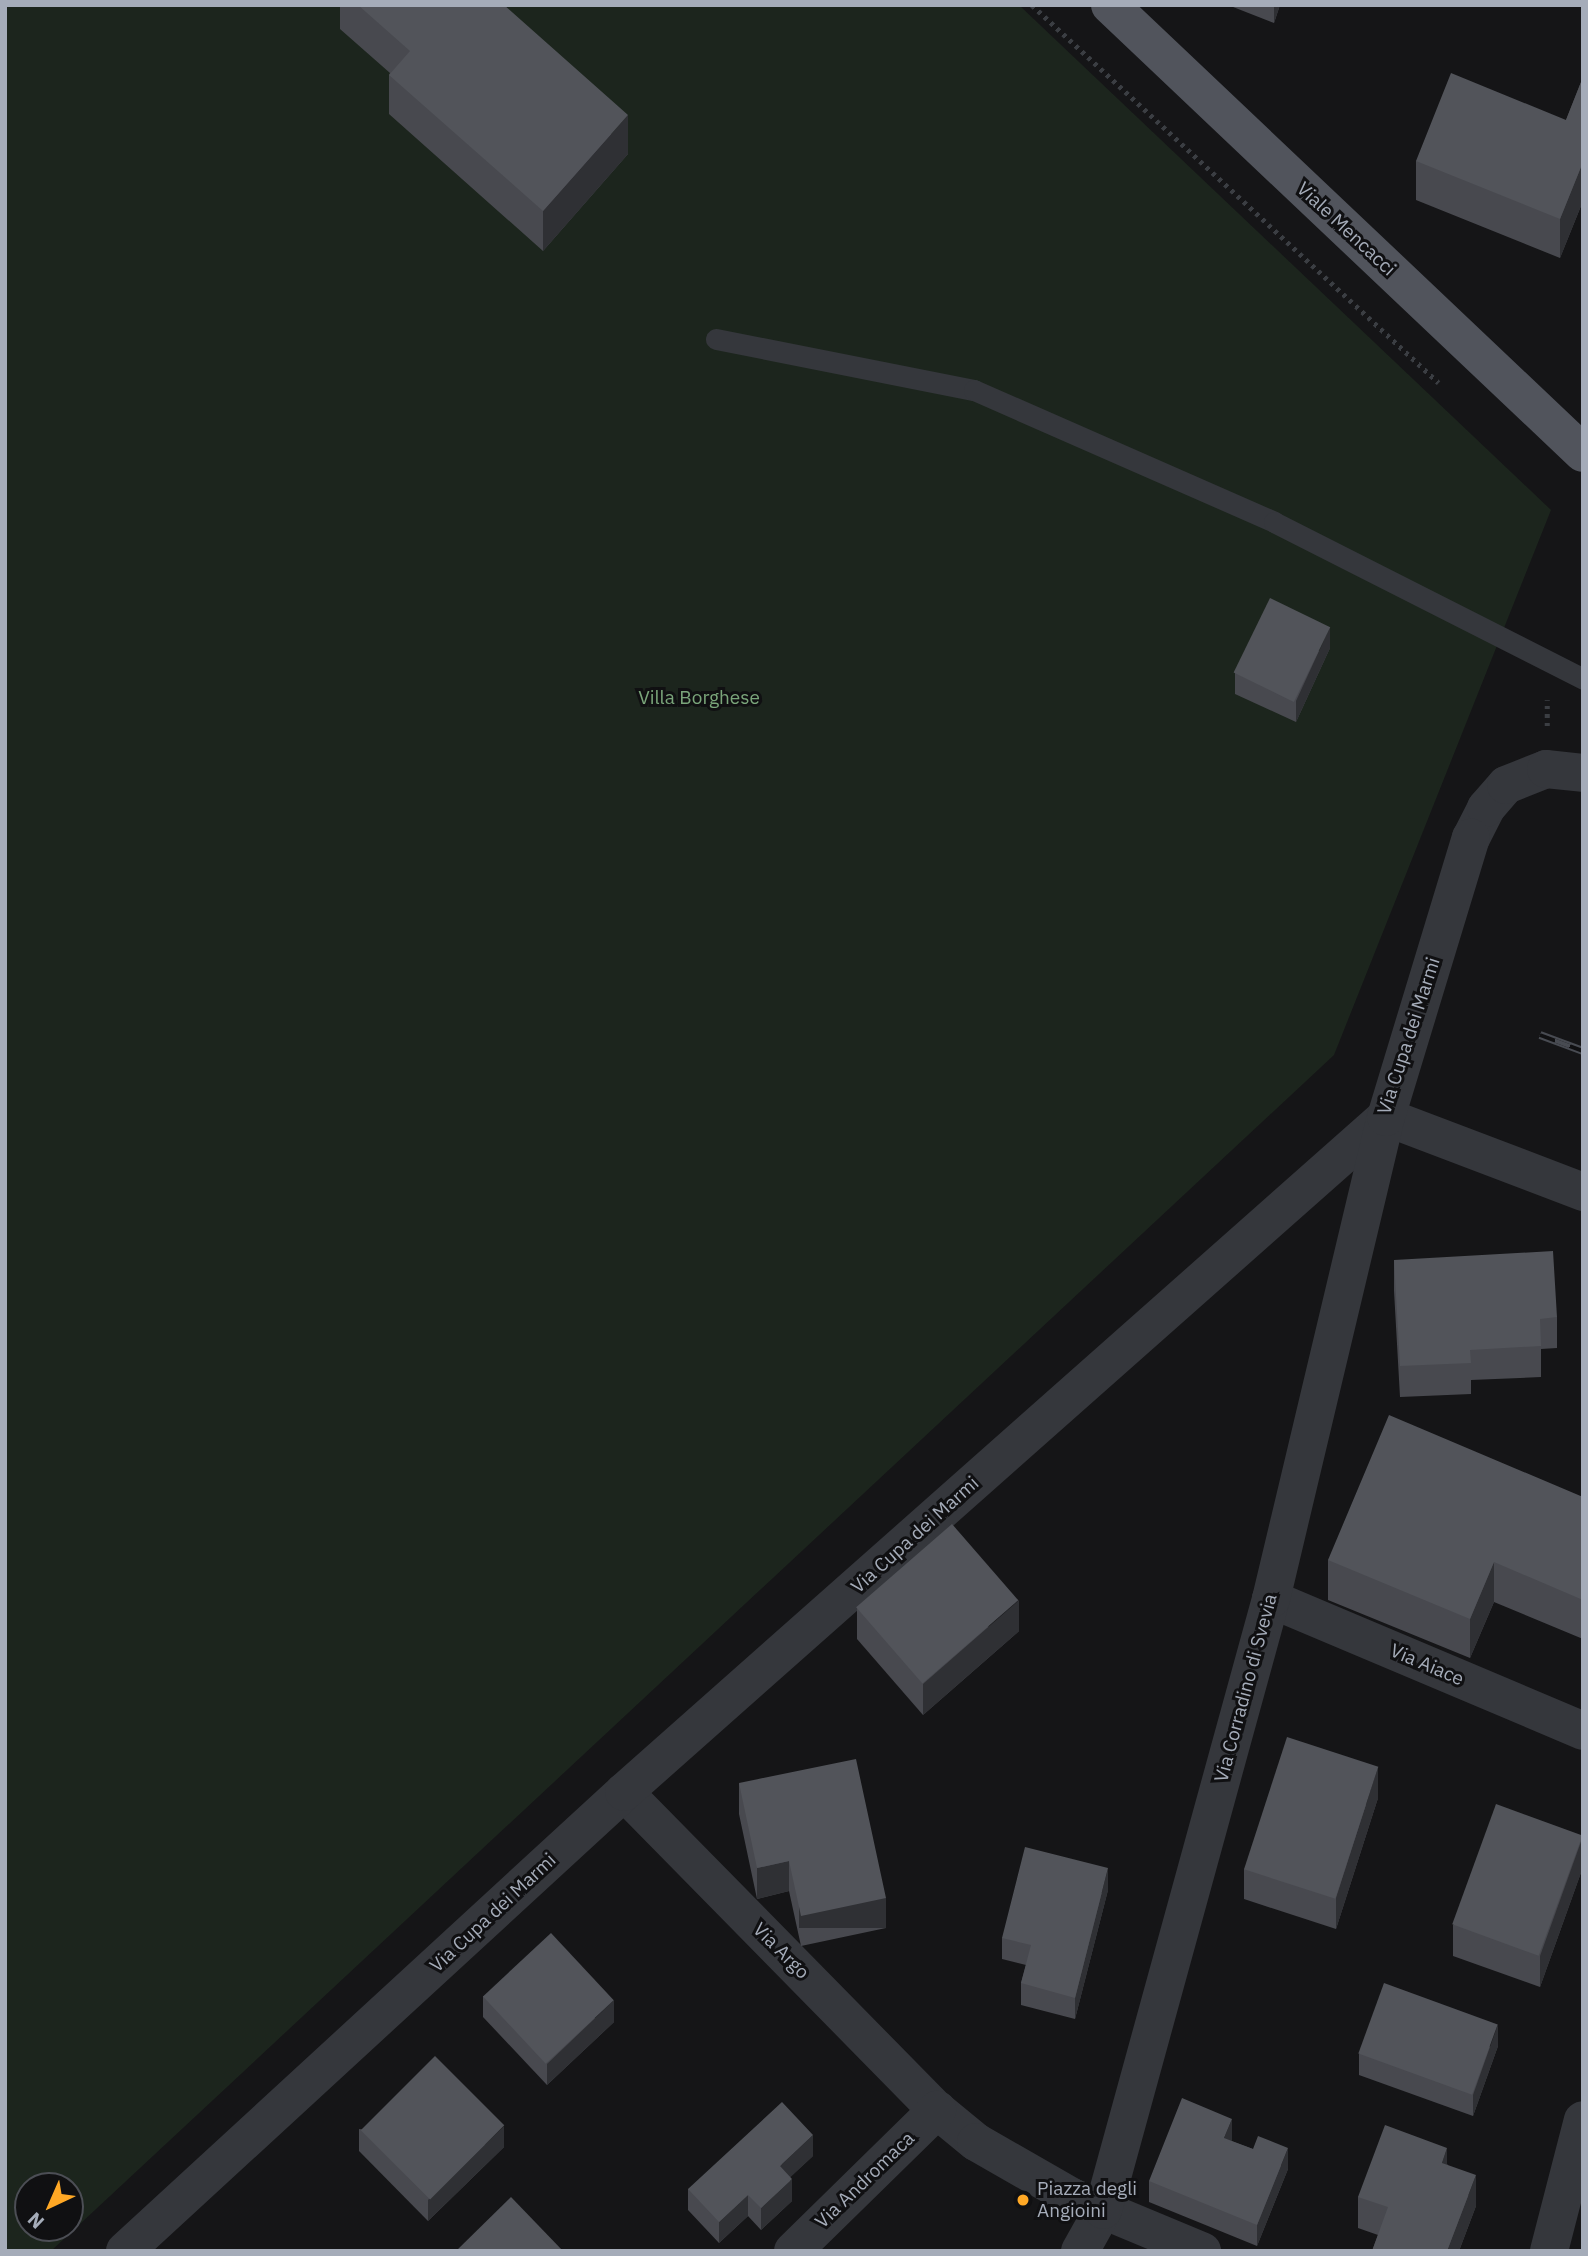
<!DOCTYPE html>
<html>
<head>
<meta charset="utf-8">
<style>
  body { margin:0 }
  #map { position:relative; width:1588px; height:2256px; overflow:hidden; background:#151517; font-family:"IBM Plex Sans",sans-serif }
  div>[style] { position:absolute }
  .green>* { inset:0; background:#1c251d }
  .path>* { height:4.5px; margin-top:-2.25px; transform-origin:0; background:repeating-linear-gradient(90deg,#3b3e43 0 3.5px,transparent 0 8.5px) }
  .lane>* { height:21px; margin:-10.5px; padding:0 10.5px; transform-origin:10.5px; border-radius:10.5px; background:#35373c }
  .street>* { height:38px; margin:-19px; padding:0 19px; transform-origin:19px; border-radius:19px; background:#35373c }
  .primary>* { height:38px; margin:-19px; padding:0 19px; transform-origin:19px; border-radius:19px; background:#51545c }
  .rail>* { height:8px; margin-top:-4px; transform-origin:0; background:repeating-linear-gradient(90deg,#101012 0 16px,#484b52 0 32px); box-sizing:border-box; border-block:2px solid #484b52 }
  .street-bridge>* { height:38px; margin:-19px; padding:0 19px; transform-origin:19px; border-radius:19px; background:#35373c }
  .wall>* { inset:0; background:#48494f }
  .shaded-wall>* { inset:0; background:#2f3034; transform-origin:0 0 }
  .building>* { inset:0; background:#52545a; transform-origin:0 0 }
  .dots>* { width:19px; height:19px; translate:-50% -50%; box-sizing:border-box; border:4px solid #101012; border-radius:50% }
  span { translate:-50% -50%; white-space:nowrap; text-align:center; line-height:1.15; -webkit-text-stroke:6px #101012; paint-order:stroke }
  .street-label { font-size:19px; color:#a5acb9 }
  .park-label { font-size:19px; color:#7aa57a }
  .poi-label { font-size:19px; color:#a5acb9 }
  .left { translate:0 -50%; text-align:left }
  .frame { position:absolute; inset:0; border:7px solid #a5acb9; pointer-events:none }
  .north { position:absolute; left:14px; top:2172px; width:70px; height:70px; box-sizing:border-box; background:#101012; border:2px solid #4c4e55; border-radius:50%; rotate:224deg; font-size:19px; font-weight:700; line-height:28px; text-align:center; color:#a5acb9 }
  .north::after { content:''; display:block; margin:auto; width:24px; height:32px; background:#ffa825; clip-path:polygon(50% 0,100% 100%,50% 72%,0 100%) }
</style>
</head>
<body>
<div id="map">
  <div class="green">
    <i style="clip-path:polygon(evenodd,5px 5px,1019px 5px,1551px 510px,1334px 1055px,51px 2251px,5px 2251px,5px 5px,28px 2186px,70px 2186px,70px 2228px,28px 2228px,28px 2186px)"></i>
  </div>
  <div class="path">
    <i style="left:1032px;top:5px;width:555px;rotate:42.88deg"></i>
    <i style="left:1547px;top:726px;width:26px;rotate:-90deg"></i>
  </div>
  <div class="lane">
    <i style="left:716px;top:339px;width:263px;rotate:11.2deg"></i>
    <i style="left:974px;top:390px;width:328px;rotate:23.7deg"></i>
    <i style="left:1274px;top:522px;width:347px;rotate:26.9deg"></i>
  </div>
  <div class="street">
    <i style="left:1471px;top:838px;width:34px;rotate:-63deg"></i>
    <i style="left:1486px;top:808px;width:30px;rotate:-49deg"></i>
    <i style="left:1506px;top:785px;width:43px;rotate:-21.8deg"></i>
    <i style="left:1546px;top:769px;width:37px;rotate:6deg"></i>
    <i style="left:1386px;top:1117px;width:211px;rotate:20.8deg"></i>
    <i style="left:1271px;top:1599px;width:339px;rotate:22.9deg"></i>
    <i style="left:624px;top:1792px;width:446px;rotate:45.5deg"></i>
    <i style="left:937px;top:2110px;width:50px;rotate:39.4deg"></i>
    <i style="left:976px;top:2142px;width:111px;rotate:29.8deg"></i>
    <i style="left:1072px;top:2197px;width:141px;rotate:22.6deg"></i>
    <i style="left:125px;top:2251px;width:678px;rotate:-42.61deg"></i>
    <i style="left:624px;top:1792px;width:1018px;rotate:-41.54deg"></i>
    <i style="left:793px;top:2251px;width:202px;rotate:-44.4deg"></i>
    <i style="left:1080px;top:2251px;width:47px;rotate:-60.7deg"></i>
    <i style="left:1103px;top:2210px;width:634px;rotate:-74.63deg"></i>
    <i style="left:1271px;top:1599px;width:496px;rotate:-76.6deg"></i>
    <i style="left:1549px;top:2251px;width:135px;rotate:-75.5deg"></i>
  </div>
  <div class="primary">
    <i style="left:1110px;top:5px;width:651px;rotate:43.45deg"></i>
  </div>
  <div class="rail">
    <i style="left:1540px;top:1035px;width:46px;rotate:20.4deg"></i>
  </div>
  <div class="street-bridge">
    <i style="left:1386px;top:1117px;width:292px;rotate:-73.1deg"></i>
  </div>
  <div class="wall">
    <i style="clip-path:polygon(340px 5px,504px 5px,628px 154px,543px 251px,389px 114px,389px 75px,390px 73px,340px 29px)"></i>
    <i style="clip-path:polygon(1228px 5px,1280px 5px,1274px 23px)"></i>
    <i style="clip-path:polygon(1583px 77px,1583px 201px,1560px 258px,1416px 200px,1416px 161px,1566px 120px)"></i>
    <i style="clip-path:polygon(1330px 648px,1296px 722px,1235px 694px,1235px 673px)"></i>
    <i style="clip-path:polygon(1394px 1260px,1557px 1317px,1557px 1348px,1541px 1349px,1541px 1377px,1471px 1380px,1471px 1394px,1400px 1397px,1394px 1291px)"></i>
    <i style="clip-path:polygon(1583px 1497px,1583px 1639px,1494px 1602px,1470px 1658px,1328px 1600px,1328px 1560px)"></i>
    <i style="clip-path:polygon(857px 1608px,1019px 1631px,923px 1715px,857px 1639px)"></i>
    <i style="clip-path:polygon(739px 1783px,886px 1928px,801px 1946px,789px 1891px,757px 1899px,739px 1814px)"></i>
    <i style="clip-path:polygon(1378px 1798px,1336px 1929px,1244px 1899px,1244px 1869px)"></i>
    <i style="clip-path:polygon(1583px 1835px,1583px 1867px,1540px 1987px,1453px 1956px,1453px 1925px)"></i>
    <i style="clip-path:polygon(1108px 1890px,1075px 2019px,1021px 2005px,1021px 1983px,1026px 1965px,1002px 1959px,1002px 1938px)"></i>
    <i style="clip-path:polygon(483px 1996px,614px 2022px,547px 2085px,483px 2017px)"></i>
    <i style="clip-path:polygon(1498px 2046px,1473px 2116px,1359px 2075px,1359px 2054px)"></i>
    <i style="clip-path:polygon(359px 2129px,504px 2147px,428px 2221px,359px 2151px)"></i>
    <i style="clip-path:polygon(1232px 2140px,1231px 2141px,1253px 2149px,1288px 2169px,1257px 2246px,1149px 2202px,1149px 2181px)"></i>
    <i style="clip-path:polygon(813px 2156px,790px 2177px,792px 2201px,761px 2230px,748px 2216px,719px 2243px,688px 2210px,688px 2189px)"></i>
    <i style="clip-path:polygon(1447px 2164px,1476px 2206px,1459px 2251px,1372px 2251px,1378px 2235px,1358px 2228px,1358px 2197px)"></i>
  </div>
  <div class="shaded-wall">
    <i style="clip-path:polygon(1274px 5px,1280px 5px,1274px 23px)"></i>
    <i style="clip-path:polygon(628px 115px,628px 154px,543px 251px,543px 211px)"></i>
    <i style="clip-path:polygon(1583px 162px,1583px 201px,1560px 258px,1560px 219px)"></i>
    <i style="clip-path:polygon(1330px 627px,1330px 648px,1296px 722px,1296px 701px)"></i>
    <i style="clip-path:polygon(1494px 1562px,1494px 1602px,1470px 1658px,1470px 1619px)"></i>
    <i style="clip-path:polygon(1019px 1600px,1019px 1631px,923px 1715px,923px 1684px)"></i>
    <i style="clip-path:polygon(1378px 1767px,1378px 1798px,1336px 1929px,1336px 1898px)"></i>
    <i style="clip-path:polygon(1583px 1836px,1583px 1867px,1540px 1987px,1540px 1956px)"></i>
    <i style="clip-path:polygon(789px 1861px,789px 1891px,757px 1899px,757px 1868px)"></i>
    <i style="clip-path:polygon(1108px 1868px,1108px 1890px,1075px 2019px,1075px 1998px)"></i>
    <i style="left:886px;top:1898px;width:30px;height:87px;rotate:90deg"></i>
    <i style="clip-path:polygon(614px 2000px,614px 2022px,547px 2085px,547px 2064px)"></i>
    <i style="clip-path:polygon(1498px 2024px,1498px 2046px,1473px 2116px,1473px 2095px)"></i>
    <i style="clip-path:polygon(1232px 2119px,1232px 2140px,1224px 2159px,1224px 2138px)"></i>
    <i style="clip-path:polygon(504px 2126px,504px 2147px,428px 2221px,428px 2200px)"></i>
    <i style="clip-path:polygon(813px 2135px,813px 2156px,780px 2187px,780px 2166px)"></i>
    <i style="clip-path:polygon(1288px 2148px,1288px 2169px,1257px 2246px,1257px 2225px)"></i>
    <i style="clip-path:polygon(1447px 2148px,1447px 2179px,1442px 2163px)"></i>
    <i style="clip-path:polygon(1476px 2175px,1476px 2206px,1459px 2251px,1447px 2251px)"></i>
    <i style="clip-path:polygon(792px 2179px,792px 2201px,761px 2230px,761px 2208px)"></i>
    <i style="clip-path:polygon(748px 2195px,748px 2216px,719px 2243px,719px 2222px)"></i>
  </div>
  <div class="building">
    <i style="clip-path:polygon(358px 5px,504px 5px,628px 115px,543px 211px,389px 75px,410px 51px)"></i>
    <i style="clip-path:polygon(1451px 73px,1566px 120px,1583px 77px,1583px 162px,1560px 219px,1416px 161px)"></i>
    <i style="left:1270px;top:598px;width:67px;height:83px;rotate:26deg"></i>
    <i style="clip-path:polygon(1553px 1251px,1557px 1317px,1540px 1319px,1541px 1346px,1470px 1350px,1471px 1363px,1400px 1366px,1394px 1260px)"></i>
    <i style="clip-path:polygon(1389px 1415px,1583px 1497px,1583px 1600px,1494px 1562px,1470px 1619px,1328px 1560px)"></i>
    <i style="left:952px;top:1524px;width:101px;height:127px;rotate:49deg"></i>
    <i style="left:1287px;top:1737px;width:96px;height:139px;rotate:18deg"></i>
    <i style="clip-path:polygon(856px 1759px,886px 1898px,801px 1916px,789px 1861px,757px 1868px,739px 1783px)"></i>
    <i style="left:1496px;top:1804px;width:92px;height:128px;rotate:20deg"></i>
    <i style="clip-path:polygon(1025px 1847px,1108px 1868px,1075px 1998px,1021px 1983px,1031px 1945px,1002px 1938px)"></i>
    <i style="left:551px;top:1933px;width:92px;height:93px;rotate:47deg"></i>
    <i style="left:1384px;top:1983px;width:121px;height:75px;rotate:20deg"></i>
    <i style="left:435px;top:2056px;width:98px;height:105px;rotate:45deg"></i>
    <i style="clip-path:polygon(1182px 2098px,1232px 2119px,1224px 2138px,1253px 2149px,1258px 2136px,1288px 2148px,1257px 2225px,1149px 2181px)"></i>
    <i style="clip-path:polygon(782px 2102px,813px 2135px,780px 2166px,792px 2179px,761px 2208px,748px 2195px,719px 2222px,688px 2189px)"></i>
    <i style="clip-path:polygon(1385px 2125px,1447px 2148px,1442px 2163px,1476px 2175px,1447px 2251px,1372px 2251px,1388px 2207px,1358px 2197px)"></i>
    <i style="clip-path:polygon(511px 2197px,563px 2251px,456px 2251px)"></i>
  </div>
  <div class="dots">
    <i style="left:1023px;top:2200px;background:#ffa825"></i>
  </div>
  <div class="street-label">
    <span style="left:1346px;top:229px;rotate:43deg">Viale Mencacci</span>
    <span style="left:1409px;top:1036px;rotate:-72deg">Via Cupa dei Marmi</span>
    <span style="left:915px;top:1535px;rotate:-42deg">Via Cupa dei Marmi</span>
    <span style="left:1427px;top:1665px;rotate:23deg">Via Aiace</span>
    <span style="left:1246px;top:1688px;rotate:-75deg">Via Corradino di Svevia</span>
    <span style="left:493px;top:1913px;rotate:-43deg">Via Cupa dei Marmi</span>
    <span style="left:781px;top:1951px;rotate:45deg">Via Argo</span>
    <span style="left:865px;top:2180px;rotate:-44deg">Via Andromaca</span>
  </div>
  <div class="park-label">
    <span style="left:699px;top:698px">Villa Borghese</span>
  </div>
  <div class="poi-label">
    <span class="left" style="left:1037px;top:2200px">Piazza degli<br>Angioini</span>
  </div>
  <div class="frame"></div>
  <div class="north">N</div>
</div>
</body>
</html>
